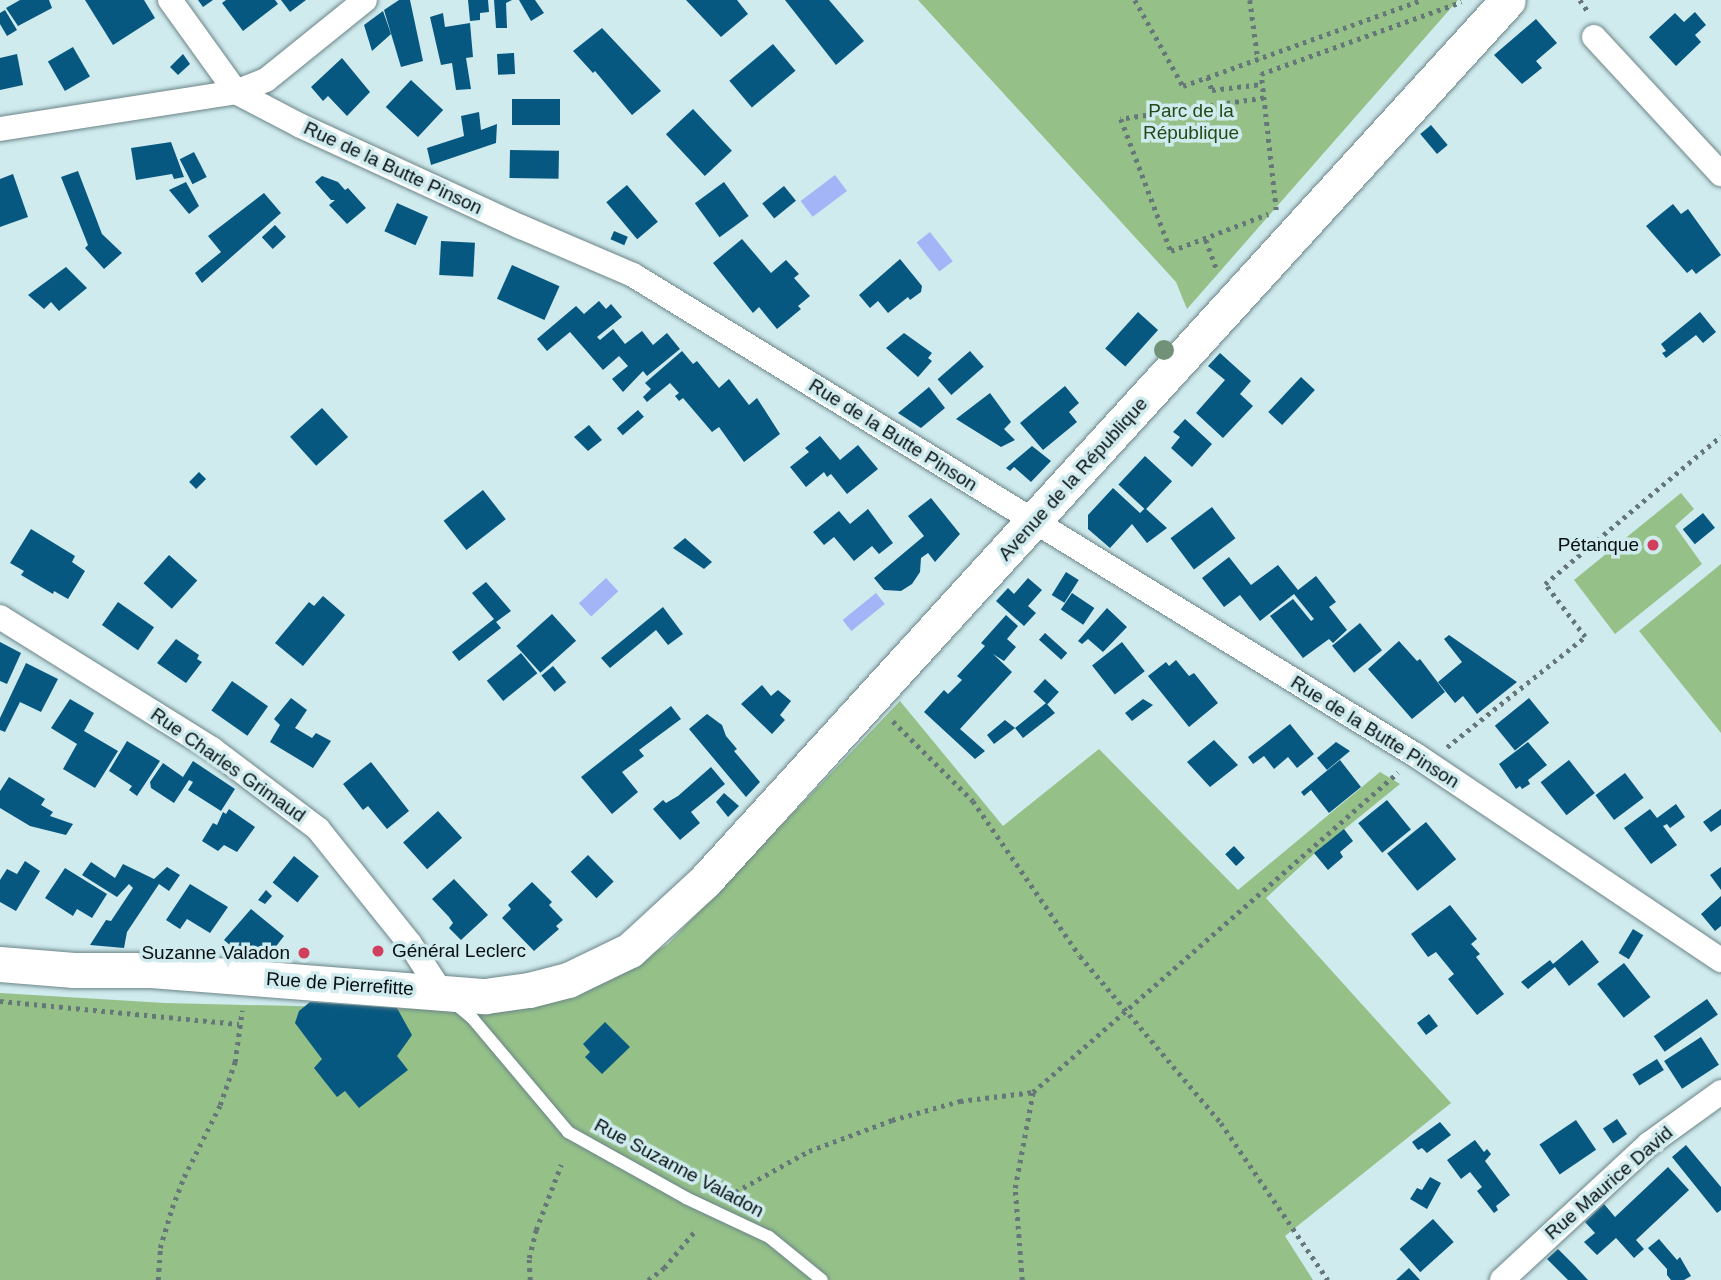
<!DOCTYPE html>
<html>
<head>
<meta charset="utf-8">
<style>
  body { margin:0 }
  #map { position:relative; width:1721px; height:1280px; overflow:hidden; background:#d0ebee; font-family:Arial,sans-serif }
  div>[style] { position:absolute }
  .green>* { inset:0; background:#95c189 }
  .water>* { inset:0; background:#a3b5f7; transform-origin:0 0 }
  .building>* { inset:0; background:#075881; transform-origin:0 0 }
  .path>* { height:4.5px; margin-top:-2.25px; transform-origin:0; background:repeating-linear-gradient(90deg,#66777a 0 3.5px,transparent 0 8.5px) }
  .roads { filter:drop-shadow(0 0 2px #6b8487) drop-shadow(0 0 2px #6b8487) }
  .lane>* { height:12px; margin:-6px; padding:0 6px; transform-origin:6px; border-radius:6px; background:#fff }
  .street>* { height:24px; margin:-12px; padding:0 12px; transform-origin:12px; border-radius:12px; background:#fff }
  .secondary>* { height:35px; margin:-17.5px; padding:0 17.5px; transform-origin:17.5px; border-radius:17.5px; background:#fff }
  .trees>* { width:20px; height:20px; margin:-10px; border-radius:50%; background:#719278 }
  .dots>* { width:19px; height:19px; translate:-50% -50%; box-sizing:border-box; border:4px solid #d0ebee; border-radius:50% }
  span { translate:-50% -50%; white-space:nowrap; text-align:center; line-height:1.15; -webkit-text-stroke:7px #d0ebee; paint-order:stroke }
  .park-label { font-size:19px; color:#234a17 }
  .street-label { font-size:19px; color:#060f11 }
  .poi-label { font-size:19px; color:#060f11 }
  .right { translate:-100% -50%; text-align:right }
  .left { translate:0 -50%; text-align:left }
</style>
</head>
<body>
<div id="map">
  <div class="green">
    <i style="clip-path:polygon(918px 0,1458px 0,1187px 309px,1176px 282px)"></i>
    <i style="clip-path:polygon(1681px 493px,1694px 509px,1675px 526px,1702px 564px,1615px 634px,1574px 580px)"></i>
    <i style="clip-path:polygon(1721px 564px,1721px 733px,1639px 631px)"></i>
    <i style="clip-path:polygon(900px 701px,1003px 826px,1099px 749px,1238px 890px,1380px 772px,1400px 784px,1315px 853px,1266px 898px,1451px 1103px,1285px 1236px,1313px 1280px,0 1280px,0 993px,165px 1003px,507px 1011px,577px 997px,668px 944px)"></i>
  </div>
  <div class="water">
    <i style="left:835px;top:175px;width:20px;height:43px;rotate:53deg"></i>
    <i style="left:930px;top:232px;width:37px;height:17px;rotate:52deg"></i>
    <i style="left:606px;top:578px;width:18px;height:37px;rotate:47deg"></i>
    <i style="left:876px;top:593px;width:14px;height:43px;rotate:51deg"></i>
  </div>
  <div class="building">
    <i style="clip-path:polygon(20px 0,49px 0,52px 8px,18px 26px,6px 8px)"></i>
    <i style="clip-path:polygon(85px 0,144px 0,155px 18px,113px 45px)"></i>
    <i style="clip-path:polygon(198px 0,213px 0,203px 7px)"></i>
    <i style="clip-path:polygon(226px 0,275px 0,278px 4px,243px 31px,222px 3px)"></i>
    <i style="clip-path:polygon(281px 0,306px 0,290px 12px)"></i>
    <i style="clip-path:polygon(399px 0,410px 0,423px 61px,401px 67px,384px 10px)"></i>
    <i style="clip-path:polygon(468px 0,488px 0,489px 12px,480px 13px,480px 20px,470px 21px)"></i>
    <i style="clip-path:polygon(494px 0,512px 0,506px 3px,507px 28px,496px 28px)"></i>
    <i style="clip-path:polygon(519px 0,535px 0,544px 13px,531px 21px)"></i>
    <i style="clip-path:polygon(686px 0,737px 0,748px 14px,721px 37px)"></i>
    <i style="clip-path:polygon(785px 0,829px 0,864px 41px,836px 65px)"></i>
    <i style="clip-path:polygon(5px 10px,17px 30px,7px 36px,0 24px,0 13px)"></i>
    <i style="clip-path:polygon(383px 11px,391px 34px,372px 51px,364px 25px)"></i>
    <i style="clip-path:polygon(1695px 12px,1706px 25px,1695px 35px,1701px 42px,1676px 66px,1649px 37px,1675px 13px,1684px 22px)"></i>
    <i style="clip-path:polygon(443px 13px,445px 27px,470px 23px,473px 57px,466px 58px,471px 89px,456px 90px,452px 63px,441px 65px,430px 17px)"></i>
    <i style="clip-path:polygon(1536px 19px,1557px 43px,1536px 61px,1542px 68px,1522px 84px,1494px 55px)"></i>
    <i style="clip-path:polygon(602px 28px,661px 91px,632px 115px,595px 71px,593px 73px,573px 51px)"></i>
    <i style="left:773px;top:44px;width:35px;height:57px;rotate:50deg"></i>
    <i style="left:73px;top:47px;width:34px;height:29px;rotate:60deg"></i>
    <i style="left:514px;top:53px;width:21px;height:17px;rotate:87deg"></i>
    <i style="clip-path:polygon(17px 54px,23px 85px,0 90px,0 58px)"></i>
    <i style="clip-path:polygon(183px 54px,190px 64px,178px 75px,170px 67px)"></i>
    <i style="clip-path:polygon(342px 58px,370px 92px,347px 116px,328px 96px,323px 101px,311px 87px)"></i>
    <i style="left:411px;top:80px;width:44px;height:37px;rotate:43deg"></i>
    <i style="left:512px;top:99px;width:48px;height:26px"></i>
    <i style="left:693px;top:109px;width:57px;height:37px;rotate:47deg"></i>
    <i style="clip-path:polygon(479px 112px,481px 130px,497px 124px,496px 143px,431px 165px,427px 148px,464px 136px,461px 116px)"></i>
    <i style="left:1431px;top:125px;width:26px;height:14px;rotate:50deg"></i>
    <i style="clip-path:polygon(171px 142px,184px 177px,174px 179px,172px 174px,136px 180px,131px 148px)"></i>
    <i style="left:510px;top:150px;width:49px;height:28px;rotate:1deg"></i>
    <i style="left:194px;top:152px;width:28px;height:16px;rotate:63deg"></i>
    <i style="clip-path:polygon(78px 171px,102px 234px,122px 253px,104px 269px,85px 248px,88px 245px,61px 177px)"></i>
    <i style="clip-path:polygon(13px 174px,28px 217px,0 227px,0 179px)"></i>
    <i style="clip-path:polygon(322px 176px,338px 182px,345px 190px,348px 188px,366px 208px,347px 224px,329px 205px,335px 200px,331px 200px,315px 182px)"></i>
    <i style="clip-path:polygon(186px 182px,199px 206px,189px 214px,169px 190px)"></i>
    <i style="left:724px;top:182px;width:42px;height:36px;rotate:54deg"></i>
    <i style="left:627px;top:185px;width:48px;height:27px;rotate:50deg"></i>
    <i style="left:784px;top:186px;width:19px;height:28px;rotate:51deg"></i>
    <i style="clip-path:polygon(264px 193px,281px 213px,202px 283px,195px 273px,221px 252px,208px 236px)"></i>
    <i style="left:397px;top:203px;width:34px;height:31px;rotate:24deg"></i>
    <i style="clip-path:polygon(1673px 204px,1681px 214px,1688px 209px,1721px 255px,1696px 274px,1692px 269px,1687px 273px,1646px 226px)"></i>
    <i style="left:275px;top:225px;width:16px;height:18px;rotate:47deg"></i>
    <i style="left:614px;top:231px;width:15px;height:9px;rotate:23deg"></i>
    <i style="clip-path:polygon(742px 239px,771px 273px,786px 260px,799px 274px,794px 278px,810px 296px,798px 306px,801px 309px,777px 329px,759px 307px,753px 313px,713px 263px)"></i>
    <i style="left:441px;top:241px;width:34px;height:34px;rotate:3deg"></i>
    <i style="clip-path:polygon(900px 259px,922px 286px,921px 292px,910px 300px,908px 297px,888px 313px,878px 301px,870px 308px,859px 295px)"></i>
    <i style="left:512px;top:265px;width:52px;height:37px;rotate:24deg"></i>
    <i style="clip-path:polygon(66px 267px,87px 288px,59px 311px,51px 302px,44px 309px,28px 295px)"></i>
    <i style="clip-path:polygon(599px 301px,606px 309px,611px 304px,622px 317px,597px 337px,600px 340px,613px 329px,625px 344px,642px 331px,653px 345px,667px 333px,680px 349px,647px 376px,643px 371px,623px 392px,612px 379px,628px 366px,619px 356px,603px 370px,570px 332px,547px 351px,537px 339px,576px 306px,584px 314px)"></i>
    <i style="left:1138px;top:312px;width:27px;height:49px;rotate:42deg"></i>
    <i style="clip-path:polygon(1700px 312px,1716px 332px,1703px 343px,1696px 335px,1666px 358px,1662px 353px,1666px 351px,1661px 344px)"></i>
    <i style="clip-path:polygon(904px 333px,932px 353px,928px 358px,932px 361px,918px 377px,886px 348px)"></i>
    <i style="clip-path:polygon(682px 351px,693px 364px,697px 361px,719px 388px,729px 379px,749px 405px,757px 398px,780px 434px,744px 462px,719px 427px,712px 432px,683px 398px,679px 401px,675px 396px,679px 393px,670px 383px,647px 402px,643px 397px,651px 389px,645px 383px)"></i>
    <i style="left:970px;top:351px;width:21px;height:43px;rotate:49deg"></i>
    <i style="clip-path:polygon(1220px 353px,1251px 381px,1240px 394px,1253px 406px,1223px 438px,1196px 413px,1225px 380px,1208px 366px)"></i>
    <i style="left:1301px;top:377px;width:19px;height:48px;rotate:43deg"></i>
    <i style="clip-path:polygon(1065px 386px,1079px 403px,1069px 412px,1077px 422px,1043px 450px,1020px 423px)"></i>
    <i style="clip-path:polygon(929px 387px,945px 408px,921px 428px,898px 413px)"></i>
    <i style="clip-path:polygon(990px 393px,1011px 422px,1004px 429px,1015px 440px,1001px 447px,956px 419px)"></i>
    <i style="left:322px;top:408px;width:39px;height:43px;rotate:48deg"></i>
    <i style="left:638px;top:410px;width:9px;height:28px;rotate:49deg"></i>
    <i style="clip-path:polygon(1185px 419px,1212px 444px,1192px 467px,1171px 448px,1180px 437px,1173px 432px)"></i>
    <i style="clip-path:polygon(589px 425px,602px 440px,588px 451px,574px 437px)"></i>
    <i style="clip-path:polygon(820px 436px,840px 460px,858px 445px,878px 469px,847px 494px,831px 474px,827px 477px,824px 472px,806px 487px,790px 467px,809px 452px,805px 448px)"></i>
    <i style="clip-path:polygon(1032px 446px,1051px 461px,1031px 482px,1014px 467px,1010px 471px,1006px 468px)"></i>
    <i style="left:1145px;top:456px;width:37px;height:39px;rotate:43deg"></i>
    <i style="left:199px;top:472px;width:10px;height:14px;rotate:45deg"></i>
    <i style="clip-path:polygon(1113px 488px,1140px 513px,1145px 508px,1167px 528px,1147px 543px,1132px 524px,1110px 548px,1088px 529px,1088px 515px)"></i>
    <i style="left:483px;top:490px;width:37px;height:50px;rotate:52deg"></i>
    <i style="clip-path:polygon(931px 498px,960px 534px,935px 562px,928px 553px,921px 558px,920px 572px,912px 584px,901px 591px,884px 590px,874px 578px,924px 536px,908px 516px)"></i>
    <i style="left:1212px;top:507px;width:39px;height:52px;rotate:53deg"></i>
    <i style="clip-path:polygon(868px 509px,893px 543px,879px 554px,872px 546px,854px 561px,834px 537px,824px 545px,813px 532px,839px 511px,850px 524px)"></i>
    <i style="left:1703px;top:513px;width:19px;height:26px;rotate:51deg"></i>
    <i style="clip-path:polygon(31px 529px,75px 556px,72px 562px,85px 571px,68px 599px,54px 591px,53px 594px,21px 575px,24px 571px,10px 563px)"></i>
    <i style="clip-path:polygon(685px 538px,712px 562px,704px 569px,673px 548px)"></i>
    <i style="left:169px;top:555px;width:38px;height:38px;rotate:42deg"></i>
    <i style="clip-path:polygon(1229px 557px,1251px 585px,1278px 565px,1298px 590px,1316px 576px,1336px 602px,1329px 607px,1347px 630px,1333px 643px,1329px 639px,1303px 658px,1270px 616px,1293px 599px,1311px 621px,1314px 619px,1294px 594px,1260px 621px,1240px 595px,1224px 607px,1202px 578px)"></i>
    <i style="left:1066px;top:572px;width:15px;height:27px;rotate:32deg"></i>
    <i style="clip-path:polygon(1028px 578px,1042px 590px,1028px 606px,1036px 613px,1024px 626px,996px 601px,1008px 588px,1014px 594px)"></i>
    <i style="clip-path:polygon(486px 582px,511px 611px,496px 622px,501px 628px,459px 661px,452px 652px,494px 619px,472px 593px)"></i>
    <i style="left:1072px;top:593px;width:27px;height:20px;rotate:34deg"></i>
    <i style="clip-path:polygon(323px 596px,345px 615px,303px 666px,275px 643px,309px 602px,314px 606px)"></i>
    <i style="left:118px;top:602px;width:44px;height:28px;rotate:35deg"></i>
    <i style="clip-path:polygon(663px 607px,683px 634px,668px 645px,656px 630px,610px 668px,601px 658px)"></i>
    <i style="clip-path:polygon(1107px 608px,1127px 627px,1103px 652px,1088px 639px,1082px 644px,1078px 641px)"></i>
    <i style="left:552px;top:614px;width:36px;height:48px;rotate:48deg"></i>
    <i style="clip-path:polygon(1006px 615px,1018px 626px,1007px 639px,1016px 647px,1004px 661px,993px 654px,1012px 672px,960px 729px,985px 751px,975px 759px,924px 712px,944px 690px,948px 694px,962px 680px,957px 676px,985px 646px,981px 643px)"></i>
    <i style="left:1360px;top:623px;width:35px;height:36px;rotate:51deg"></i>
    <i style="left:1045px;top:633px;width:30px;height:9px;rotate:42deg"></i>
    <i style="clip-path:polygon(1449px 635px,1517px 682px,1477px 714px,1463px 696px,1455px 703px,1438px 682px,1462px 662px,1444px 639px)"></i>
    <i style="clip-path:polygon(176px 639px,199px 655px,197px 659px,202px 662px,186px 683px,157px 663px)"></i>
    <i style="clip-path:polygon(1399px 641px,1417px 661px,1420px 659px,1445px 692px,1412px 719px,1368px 669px)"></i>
    <i style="clip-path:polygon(0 642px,21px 653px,7px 684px,0 681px)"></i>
    <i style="left:1122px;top:642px;width:37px;height:38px;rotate:52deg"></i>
    <i style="left:521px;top:653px;width:26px;height:44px;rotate:51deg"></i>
    <i style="clip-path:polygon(1176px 660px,1189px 676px,1194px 673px,1218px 703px,1189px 727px,1148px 676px,1166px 662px,1169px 666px)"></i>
    <i style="clip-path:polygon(26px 663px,58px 679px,41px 712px,20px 702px,5px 732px,0 730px,0 718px)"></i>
    <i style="left:553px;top:666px;width:21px;height:15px;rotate:51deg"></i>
    <i style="left:1045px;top:679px;width:19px;height:17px;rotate:43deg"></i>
    <i style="left:232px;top:681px;width:44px;height:36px;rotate:35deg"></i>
    <i style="clip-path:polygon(762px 685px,771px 696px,778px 690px,791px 701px,780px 715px,785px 720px,772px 734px,741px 704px)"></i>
    <i style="clip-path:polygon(291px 698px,307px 710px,295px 728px,312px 738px,316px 733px,331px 741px,313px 768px,270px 742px,280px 725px,274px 719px)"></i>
    <i style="left:1529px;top:698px;width:32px;height:44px;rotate:51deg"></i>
    <i style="clip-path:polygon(70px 699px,94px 713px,84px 731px,118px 751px,95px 788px,63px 769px,77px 744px,51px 728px)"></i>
    <i style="clip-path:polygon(1143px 699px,1153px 705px,1132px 721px,1125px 713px)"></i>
    <i style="clip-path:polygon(1046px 703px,1055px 713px,1023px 738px,1015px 728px,994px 744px,987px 735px,1005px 720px,1015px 728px)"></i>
    <i style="clip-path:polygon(671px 706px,681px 719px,639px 750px,644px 756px,622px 772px,638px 792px,612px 814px,581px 777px)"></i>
    <i style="clip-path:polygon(707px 714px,722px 725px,726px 736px,737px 749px,734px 751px,760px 782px,746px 797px,689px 729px)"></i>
    <i style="clip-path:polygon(1290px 724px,1314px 754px,1297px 768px,1288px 757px,1274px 769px,1264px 756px,1253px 764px,1248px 757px)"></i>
    <i style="clip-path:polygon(1214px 740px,1238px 765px,1210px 787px,1187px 762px)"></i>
    <i style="clip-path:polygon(127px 741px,160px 761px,137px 796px,129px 790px,132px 786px,109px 771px)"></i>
    <i style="clip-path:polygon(1336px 742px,1350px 751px,1327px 770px,1317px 758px)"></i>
    <i style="clip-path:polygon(1528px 742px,1547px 765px,1528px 780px,1530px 784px,1522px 789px,1520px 786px,1516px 789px,1499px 764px)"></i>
    <i style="clip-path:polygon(1340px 760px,1361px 787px,1329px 813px,1311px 790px,1304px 796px,1301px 792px)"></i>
    <i style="left:1569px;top:760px;width:42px;height:36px;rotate:52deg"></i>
    <i style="clip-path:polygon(193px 761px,235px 789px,221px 811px,188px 790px,193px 782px,189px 780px,174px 803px,151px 788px,150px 782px,163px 763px,183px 777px)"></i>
    <i style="clip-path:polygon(371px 762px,409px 811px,387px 829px,368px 806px,363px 810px,343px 784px)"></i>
    <i style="clip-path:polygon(711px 767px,725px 784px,691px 812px,700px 823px,680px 840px,653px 809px,663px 800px,666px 803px,678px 796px)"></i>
    <i style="left:1625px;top:773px;width:31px;height:37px;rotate:53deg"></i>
    <i style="clip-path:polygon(9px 777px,45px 799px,41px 805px,53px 812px,50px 816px,73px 824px,66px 835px,30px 826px,0 808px,0 791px)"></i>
    <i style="clip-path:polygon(724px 793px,739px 806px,728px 817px,716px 802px)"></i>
    <i style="left:1387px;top:800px;width:38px;height:37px;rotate:51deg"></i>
    <i style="clip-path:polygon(1676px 804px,1685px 817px,1670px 828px,1667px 824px,1663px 826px,1677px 845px,1651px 864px,1624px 828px,1650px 809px,1657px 818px)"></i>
    <i style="clip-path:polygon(229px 809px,255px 827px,237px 852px,224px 845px,218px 851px,202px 841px,213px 823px,217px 825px,223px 812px,226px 814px)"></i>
    <i style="clip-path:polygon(1721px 809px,1721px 825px,1711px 832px,1703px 822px)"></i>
    <i style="left:438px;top:811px;width:36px;height:47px;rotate:48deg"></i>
    <i style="left:1426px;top:822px;width:48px;height:50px;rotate:51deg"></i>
    <i style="clip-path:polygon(1344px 829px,1353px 841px,1340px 852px,1343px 857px,1328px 870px,1314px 853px)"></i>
    <i style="left:1234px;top:846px;width:16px;height:12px;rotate:47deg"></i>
    <i style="left:588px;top:855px;width:37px;height:24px;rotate:46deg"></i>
    <i style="left:294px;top:856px;width:32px;height:34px;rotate:39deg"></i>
    <i style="clip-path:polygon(25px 861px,40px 871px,16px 911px,0 902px,0 880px,7px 869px,17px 874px)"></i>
    <i style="clip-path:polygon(91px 862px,115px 878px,123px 864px,154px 879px,167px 867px,180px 875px,169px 891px,159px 884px,127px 932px,124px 948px,90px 945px,106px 920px,111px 921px,133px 888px,129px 884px,117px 897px,82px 875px)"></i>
    <i style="clip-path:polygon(1721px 867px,1721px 890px,1710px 875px)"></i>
    <i style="clip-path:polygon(65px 868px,107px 894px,92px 918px,77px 909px,73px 916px,45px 898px)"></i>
    <i style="clip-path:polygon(454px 879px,488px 915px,461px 940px,449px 928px,453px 923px,449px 917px,432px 899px)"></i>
    <i style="clip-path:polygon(532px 882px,552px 902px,549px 905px,563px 920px,556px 926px,559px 929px,534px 951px,502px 918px,511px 909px,508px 905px)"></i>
    <i style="clip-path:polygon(190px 884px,228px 907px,210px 933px,187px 919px,180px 929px,166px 920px)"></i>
    <i style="clip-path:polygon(266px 890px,272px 896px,265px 904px,258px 900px)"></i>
    <i style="clip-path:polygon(1721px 896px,1721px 926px,1715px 931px,1701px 914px)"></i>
    <i style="clip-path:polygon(1450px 905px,1477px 939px,1471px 944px,1480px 954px,1476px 957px,1504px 994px,1477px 1015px,1448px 979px,1454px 974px,1436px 952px,1428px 957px,1411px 934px)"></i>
    <i style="clip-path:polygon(251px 909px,284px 936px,267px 958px,225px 956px,232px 947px,224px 940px)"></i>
    <i style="left:1633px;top:929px;width:12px;height:28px;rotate:31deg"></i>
    <i style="clip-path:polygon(1582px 940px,1599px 962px,1569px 986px,1555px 967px,1528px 989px,1521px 982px,1550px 960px,1553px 964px)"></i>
    <i style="left:1624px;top:963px;width:43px;height:34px;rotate:52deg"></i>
    <i style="left:1707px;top:999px;width:19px;height:65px;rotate:55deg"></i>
    <i style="clip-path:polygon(310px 1002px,397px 1008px,412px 1035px,397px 1056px,408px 1070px,359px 1108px,345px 1091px,337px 1097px,314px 1068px,322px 1059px,295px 1023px,299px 1011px)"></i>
    <i style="left:1429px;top:1014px;width:15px;height:15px;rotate:53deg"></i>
    <i style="clip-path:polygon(605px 1022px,630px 1047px,602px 1074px,585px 1057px,590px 1052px,583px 1044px)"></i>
    <i style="left:1701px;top:1037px;width:33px;height:44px;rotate:57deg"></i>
    <i style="left:1657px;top:1059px;width:13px;height:29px;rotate:58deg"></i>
    <i style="left:1617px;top:1119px;width:18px;height:17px;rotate:56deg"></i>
    <i style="left:1576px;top:1120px;width:36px;height:44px;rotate:56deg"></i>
    <i style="clip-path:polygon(1440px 1122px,1451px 1135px,1427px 1153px,1422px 1148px,1418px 1150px,1412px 1142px)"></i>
    <i style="clip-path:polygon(1475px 1140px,1484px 1152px,1487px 1149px,1491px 1154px,1485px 1161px,1510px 1195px,1496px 1206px,1498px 1210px,1494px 1213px,1477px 1191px,1482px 1187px,1470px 1172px,1461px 1179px,1447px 1160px)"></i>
    <i style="clip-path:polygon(1686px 1145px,1721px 1187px,1721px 1210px,1717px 1213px,1672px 1157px)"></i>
    <i style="clip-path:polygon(1668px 1167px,1689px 1190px,1636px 1240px,1644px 1249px,1634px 1258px,1616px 1238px,1597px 1255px,1584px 1242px,1595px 1233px,1585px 1222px,1604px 1204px,1615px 1217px)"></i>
    <i style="clip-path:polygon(1430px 1177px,1441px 1183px,1427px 1209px,1410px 1199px,1417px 1188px,1422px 1190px)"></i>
    <i style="left:1433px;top:1219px;width:31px;height:45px;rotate:48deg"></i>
    <i style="clip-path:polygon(1659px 1239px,1677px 1260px,1680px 1257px,1691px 1276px,1684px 1280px,1671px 1280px,1667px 1275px,1667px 1269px,1648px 1248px)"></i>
    <i style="clip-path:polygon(1558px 1249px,1575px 1266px,1588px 1280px,1568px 1280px,1547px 1259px)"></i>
    <i style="clip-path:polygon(1409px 1268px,1420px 1280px,1396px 1280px)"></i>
  </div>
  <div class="path">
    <i style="left:1135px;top:0;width:98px;rotate:60.8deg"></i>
    <i style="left:1183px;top:86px;width:254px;rotate:-19.8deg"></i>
    <i style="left:1250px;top:0;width:60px;rotate:82.3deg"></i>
    <i style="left:1580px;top:0;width:16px;rotate:55deg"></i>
    <i style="left:1208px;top:77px;width:14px;rotate:73deg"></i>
    <i style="left:1212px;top:90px;width:50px;rotate:-6.8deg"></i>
    <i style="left:1264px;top:98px;width:145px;rotate:171.6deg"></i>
    <i style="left:1121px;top:119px;width:141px;rotate:69.3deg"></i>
    <i style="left:1171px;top:251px;width:104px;rotate:-20.9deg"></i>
    <i style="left:1276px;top:210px;width:137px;rotate:-96.3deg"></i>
    <i style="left:1261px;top:74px;width:213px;rotate:-19.8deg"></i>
    <i style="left:1206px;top:240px;width:33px;rotate:70deg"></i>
    <i style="left:893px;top:721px;width:113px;rotate:45deg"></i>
    <i style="left:973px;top:801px;width:188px;rotate:55.4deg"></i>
    <i style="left:1080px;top:956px;width:219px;rotate:49.8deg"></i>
    <i style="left:1221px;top:1123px;width:190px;rotate:55.7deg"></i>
    <i style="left:1447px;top:747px;width:176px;rotate:-38.6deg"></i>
    <i style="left:1585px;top:637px;width:66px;rotate:-127deg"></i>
    <i style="left:1545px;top:584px;width:230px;rotate:-40.1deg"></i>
    <i style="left:0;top:1001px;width:240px;rotate:5.5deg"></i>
    <i style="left:728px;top:1196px;width:93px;rotate:-29.1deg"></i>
    <i style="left:809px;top:1151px;width:89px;rotate:-20.5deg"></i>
    <i style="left:892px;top:1120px;width:71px;rotate:-15.6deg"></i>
    <i style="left:960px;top:1101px;width:74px;rotate:-7deg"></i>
    <i style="left:158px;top:1280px;width:32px;rotate:-86deg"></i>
    <i style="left:160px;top:1248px;width:42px;rotate:-73.3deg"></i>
    <i style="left:172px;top:1208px;width:33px;rotate:-69deg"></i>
    <i style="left:184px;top:1177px;width:80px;rotate:-63.4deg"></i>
    <i style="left:220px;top:1105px;width:46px;rotate:-70.8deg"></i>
    <i style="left:235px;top:1062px;width:52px;rotate:-82.3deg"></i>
    <i style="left:530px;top:1280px;width:22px;rotate:-93deg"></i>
    <i style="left:529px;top:1258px;width:29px;rotate:-76deg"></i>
    <i style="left:536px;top:1230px;width:70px;rotate:-69deg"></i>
    <i style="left:648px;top:1280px;width:20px;rotate:-37deg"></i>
    <i style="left:664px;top:1268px;width:47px;rotate:-50.2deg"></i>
    <i style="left:1022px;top:1280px;width:92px;rotate:-94.4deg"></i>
    <i style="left:1015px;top:1188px;width:98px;rotate:-79.4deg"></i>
    <i style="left:1033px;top:1092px;width:485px;rotate:-41.2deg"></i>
  </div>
  <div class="roads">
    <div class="lane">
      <i style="left:453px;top:1002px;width:26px;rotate:40deg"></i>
      <i style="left:473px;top:1019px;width:148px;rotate:49.9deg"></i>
      <i style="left:568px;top:1132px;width:135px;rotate:29.2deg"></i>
      <i style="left:686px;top:1198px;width:92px;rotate:25.2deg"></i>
      <i style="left:769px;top:1237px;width:68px;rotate:39.1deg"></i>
    </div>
    <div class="street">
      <i style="left:170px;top:0;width:113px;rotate:54.3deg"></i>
      <i style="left:236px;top:92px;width:32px;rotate:-22deg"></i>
      <i style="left:266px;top:80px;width:127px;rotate:-38.9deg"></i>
      <i style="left:1594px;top:37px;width:187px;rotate:47.2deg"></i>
      <i style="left:0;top:129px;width:239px;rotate:-8.9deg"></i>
      <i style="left:236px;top:92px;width:73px;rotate:27.6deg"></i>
      <i style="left:301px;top:126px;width:242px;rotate:24.7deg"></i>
      <i style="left:521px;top:227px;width:122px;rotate:23.2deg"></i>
      <i style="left:633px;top:275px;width:920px;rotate:31.53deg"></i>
      <i style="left:1417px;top:756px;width:366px;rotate:33.9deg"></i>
      <i style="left:0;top:617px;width:250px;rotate:31.9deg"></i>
      <i style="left:212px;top:749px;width:133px;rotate:37deg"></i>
      <i style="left:318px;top:829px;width:147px;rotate:51.3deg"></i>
      <i style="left:410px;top:944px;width:57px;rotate:57.1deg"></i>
      <i style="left:1502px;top:1280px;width:200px;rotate:-42.8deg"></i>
      <i style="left:1649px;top:1144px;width:89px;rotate:-35.8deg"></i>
    </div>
    <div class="secondary">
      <i style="left:0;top:964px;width:74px;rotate:4.6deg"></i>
      <i style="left:74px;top:970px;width:77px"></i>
      <i style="left:151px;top:970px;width:335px;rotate:4.5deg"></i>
      <i style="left:485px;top:996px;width:44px;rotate:-7.8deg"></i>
      <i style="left:529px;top:990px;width:40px;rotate:-14.4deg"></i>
      <i style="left:568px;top:980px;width:69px;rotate:-25.8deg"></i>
      <i style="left:630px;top:950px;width:100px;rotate:-42.6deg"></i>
      <i style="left:704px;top:882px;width:1193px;rotate:-47.65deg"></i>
    </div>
  </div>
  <div class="trees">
    <i style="left:1164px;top:350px"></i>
  </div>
  <div class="dots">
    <i style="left:1653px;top:545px;background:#d0405e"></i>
    <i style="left:378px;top:951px;background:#d0405e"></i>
    <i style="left:304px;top:953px;background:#d0405e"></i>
  </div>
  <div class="park-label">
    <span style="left:1191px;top:122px">Parc de la<br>République</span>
  </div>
  <div class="street-label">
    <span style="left:393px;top:168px;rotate:25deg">Rue de la Butte Pinson</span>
    <span style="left:893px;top:435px;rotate:32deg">Rue de la Butte Pinson</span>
    <span style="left:1073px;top:479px;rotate:-48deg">Avenue de la République</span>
    <span style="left:1375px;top:732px;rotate:32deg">Rue de la Butte Pinson</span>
    <span style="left:228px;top:765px;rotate:35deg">Rue Charles Grimaud</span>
    <span style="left:340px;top:984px;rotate:4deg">Rue de Pierrefitte</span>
    <span style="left:679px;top:1168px;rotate:28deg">Rue Suzanne Valadon</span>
    <span style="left:1609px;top:1183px;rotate:-41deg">Rue Maurice David</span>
  </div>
  <div class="poi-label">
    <span class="right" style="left:1639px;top:545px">Pétanque</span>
    <span class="left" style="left:392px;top:951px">Général Leclerc</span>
    <span class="right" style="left:290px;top:953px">Suzanne Valadon</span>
  </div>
</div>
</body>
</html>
